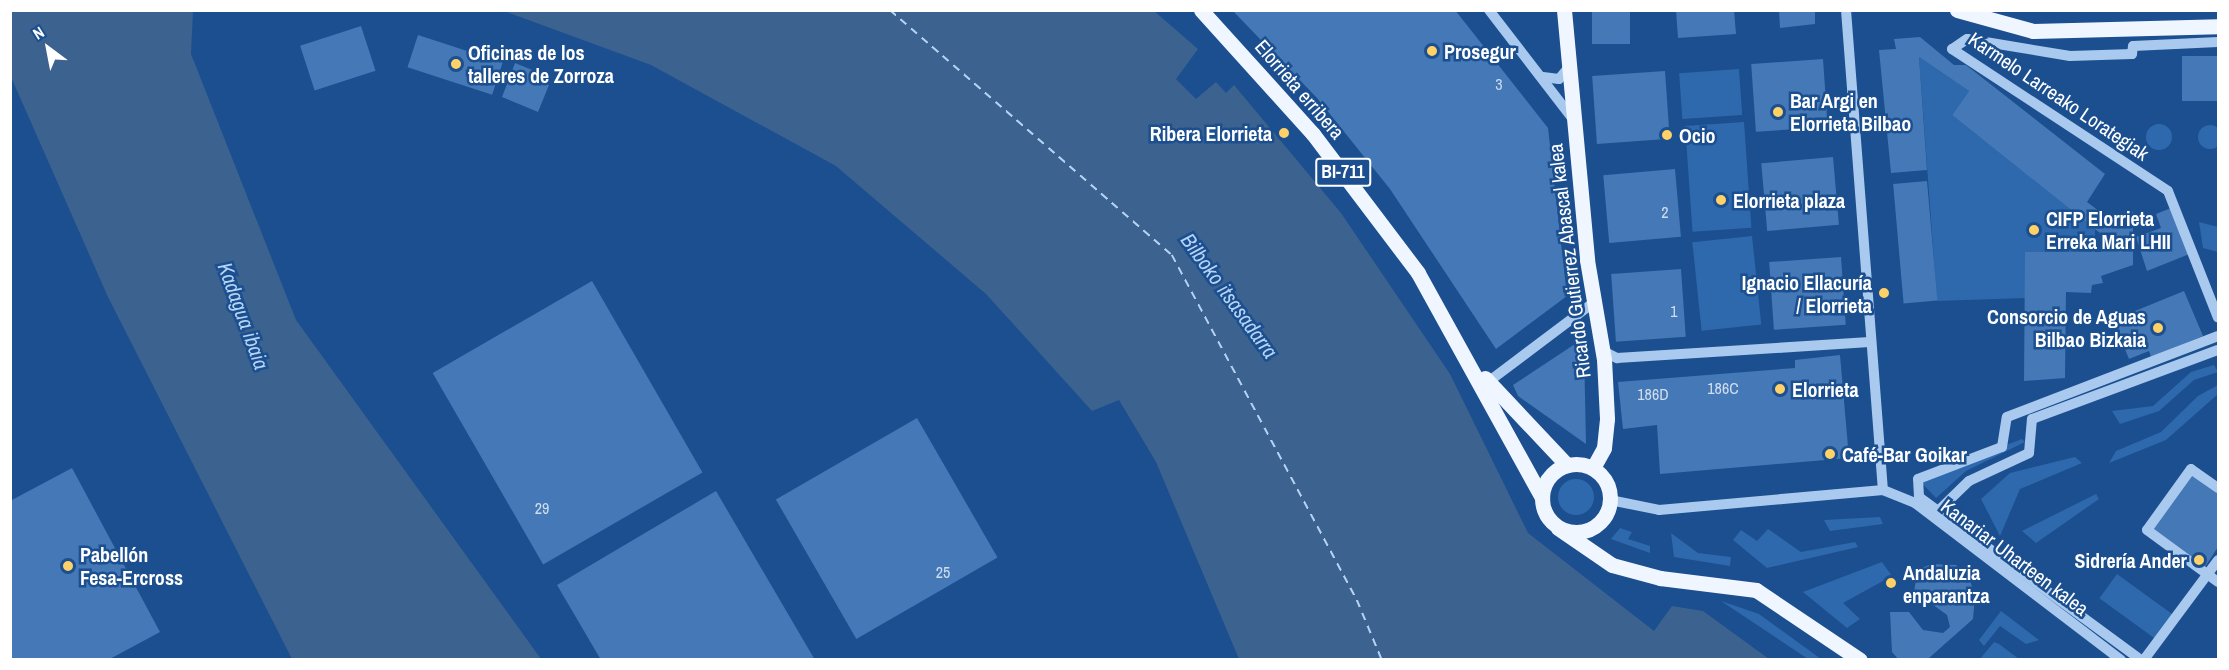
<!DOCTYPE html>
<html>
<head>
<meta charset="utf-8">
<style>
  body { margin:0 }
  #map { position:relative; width:2229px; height:670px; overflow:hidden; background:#1b4f8f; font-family:"Archivo Narrow",sans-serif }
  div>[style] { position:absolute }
  .green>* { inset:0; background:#2e69ad; transform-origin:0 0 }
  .round { border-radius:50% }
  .water>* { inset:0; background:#3c6290 }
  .ferry>* { height:1.5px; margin-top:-0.75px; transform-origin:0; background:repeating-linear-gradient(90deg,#b5d3f5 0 8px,transparent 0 14px) }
  .building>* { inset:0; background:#4478b7; transform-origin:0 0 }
  .minor>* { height:10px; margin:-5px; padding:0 5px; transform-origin:5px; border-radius:5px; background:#a9c9ee }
  .major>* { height:15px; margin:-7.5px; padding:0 7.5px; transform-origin:7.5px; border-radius:7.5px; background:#f0f6ff }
  .major>.ring { margin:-7.5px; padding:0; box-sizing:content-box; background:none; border:15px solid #f0f6ff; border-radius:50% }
  .dots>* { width:16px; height:16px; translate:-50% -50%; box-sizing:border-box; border:3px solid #1b4f8f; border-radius:50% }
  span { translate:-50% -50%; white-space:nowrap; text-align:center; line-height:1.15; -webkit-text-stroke:5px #1b4f8f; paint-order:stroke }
  .number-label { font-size:16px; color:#d0dded }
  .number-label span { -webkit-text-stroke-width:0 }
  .shield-label span { padding:2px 4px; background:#1b4f8f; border:2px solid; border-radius:4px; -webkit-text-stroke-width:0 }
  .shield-label { font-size:18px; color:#fff; font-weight:700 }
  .poi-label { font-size:20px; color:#fff; font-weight:700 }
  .left { translate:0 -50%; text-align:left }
  .right { translate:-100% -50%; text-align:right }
  .street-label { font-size:20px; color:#fff }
  .water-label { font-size:21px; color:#b5d3f5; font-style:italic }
  .frame { position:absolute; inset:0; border:12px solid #fff; pointer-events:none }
  .north { position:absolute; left:18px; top:18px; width:60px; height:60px; -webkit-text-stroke:4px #1b4f8f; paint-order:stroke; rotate:328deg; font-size:16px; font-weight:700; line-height:24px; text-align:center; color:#fff }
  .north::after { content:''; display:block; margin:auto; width:21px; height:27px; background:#fff; clip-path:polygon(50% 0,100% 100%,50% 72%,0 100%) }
</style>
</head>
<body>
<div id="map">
  <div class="green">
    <i style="clip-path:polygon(1919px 57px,1969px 91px,1952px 115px,2095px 229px,2095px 252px,2025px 252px,2025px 298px,1937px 301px)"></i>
    <i style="left:1739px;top:69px;width:46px;height:60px;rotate:86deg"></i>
    <i style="left:1744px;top:122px;width:106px;height:59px;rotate:86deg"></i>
    <i class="round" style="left:2146px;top:124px;width:26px;height:26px"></i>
    <i class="round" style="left:2198px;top:125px;width:24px;height:24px"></i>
    <i style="clip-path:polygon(2199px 222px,2218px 227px,2218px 252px,2203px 248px)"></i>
    <i style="left:1752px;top:236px;width:89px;height:60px;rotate:84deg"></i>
    <i style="clip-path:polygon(2214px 365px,2218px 372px,2194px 380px,2159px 411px,2120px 424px,2112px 411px,2153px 406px,2191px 372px)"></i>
    <i style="clip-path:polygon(2218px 385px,2218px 394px,2166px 440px,2109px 463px,2116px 451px,2161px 432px,2198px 396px)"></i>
    <i style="clip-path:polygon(2022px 439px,2025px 442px,1966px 471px,1936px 498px,1918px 479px)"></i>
    <i style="clip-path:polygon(2075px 457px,2082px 463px,2020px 489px,2000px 536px,1981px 499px,2010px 473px)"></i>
    <i class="round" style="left:1558px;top:479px;width:36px;height:36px"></i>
    <i style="clip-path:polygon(2096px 494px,2099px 499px,2036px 543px,2022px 531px)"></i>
    <i style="clip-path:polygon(1880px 517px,1883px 524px,1830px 531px,1824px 520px)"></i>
    <i style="clip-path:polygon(1620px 528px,1632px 532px,1628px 539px,1650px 546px,1650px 553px,1611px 539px)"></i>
    <i style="clip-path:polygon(1768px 529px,1801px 552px,1855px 542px,1858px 547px,1767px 568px,1733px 540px,1741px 530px,1757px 541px)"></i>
    <i style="clip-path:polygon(1671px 533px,1698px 553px,1731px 557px,1730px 566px,1674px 557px)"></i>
    <i style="clip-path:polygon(1882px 562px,1892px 576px,1843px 603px,1860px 619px,1847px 628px,1803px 592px)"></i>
    <i style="left:2117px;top:574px;width:69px;height:30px;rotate:36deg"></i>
    <i style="clip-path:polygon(1721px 601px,1759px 614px,1821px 659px,1808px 659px)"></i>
    <i style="clip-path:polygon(2001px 611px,2039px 640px,2026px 644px,2000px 626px,1984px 646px,1979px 640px)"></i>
    <i style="clip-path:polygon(1994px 642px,1999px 644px,2019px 659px,1980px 659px)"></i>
  </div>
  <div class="water">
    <i style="clip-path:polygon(10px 11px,193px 11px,191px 54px,296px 320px,541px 659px,292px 659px,108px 297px,11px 77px)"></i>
    <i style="clip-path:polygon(504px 11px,1154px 11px,1198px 49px,1176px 79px,1196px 99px,1216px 82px,1226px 93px,1234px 85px,1341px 213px,1450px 374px,1528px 533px,1654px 631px,1672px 606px,1703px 611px,1769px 659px,1239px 659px,1156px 462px,1119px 400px,1092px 411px,986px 294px,836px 166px,651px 65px)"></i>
  </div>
  <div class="ferry">
    <i style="left:890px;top:10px;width:374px;rotate:41deg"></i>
    <i style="left:1172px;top:255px;width:391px;rotate:61.8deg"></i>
    <i style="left:1357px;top:600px;width:65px;rotate:67.4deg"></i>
  </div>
  <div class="building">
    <i style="clip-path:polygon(1232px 10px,1455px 10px,1548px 128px,1567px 296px,1496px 349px,1390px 189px,1317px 98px)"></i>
    <i style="left:1592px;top:10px;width:38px;height:34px"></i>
    <i style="clip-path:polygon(1676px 10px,1734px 10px,1736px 34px,1678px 38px)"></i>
    <i style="clip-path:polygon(1779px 10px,1815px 10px,1815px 24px,1780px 28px)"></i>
    <i style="left:361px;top:26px;width:47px;height:64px;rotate:72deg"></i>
    <i style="left:418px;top:35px;width:89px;height:34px;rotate:18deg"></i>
    <i style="clip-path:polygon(1920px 37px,1954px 65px,1966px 65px,2105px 174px,2087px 202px,2103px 214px,2133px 212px,2133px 265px,2101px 276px,2103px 283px,2092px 285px,2091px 293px,2066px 292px,2065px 378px,2024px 381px,2025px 252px,2101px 252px,2100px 233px,1952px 115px,1969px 91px,1919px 57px,1927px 170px,1891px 173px,1879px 50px,1896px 49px,1894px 39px)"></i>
    <i style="left:2182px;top:56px;width:36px;height:45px"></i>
    <i style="left:1823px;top:59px;width:68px;height:72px;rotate:86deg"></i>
    <i style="clip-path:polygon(515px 63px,542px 74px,539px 81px,549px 85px,538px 112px,502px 97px)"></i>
    <i style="left:1665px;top:71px;width:68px;height:73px;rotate:86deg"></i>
    <i style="left:1833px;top:157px;width:68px;height:72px;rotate:85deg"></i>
    <i style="left:1675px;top:169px;width:68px;height:72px;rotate:85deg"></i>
    <i style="left:1927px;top:181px;width:120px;height:34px;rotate:85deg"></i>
    <i style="clip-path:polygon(2176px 206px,2192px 253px,2147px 271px,2136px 237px,2161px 228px,2156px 214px)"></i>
    <i style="left:1841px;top:257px;width:68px;height:72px;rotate:86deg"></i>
    <i style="left:1681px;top:269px;width:68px;height:70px;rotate:86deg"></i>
    <i style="left:592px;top:281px;width:221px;height:184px;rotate:60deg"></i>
    <i style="clip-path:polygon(2184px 291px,2203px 336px,2151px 357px,2149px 351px,2129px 359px,2113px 320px)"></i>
    <i style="clip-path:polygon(1578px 342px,1584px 348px,1586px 444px,1518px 396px,1513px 385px)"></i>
    <i style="clip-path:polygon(1840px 355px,1849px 458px,1660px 474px,1657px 425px,1623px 429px,1618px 382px,1795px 368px,1795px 360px)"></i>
    <i style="left:917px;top:418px;width:161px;height:163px;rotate:60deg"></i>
    <i style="clip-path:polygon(72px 468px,160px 632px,108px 660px,10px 660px,10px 501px)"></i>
    <i style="clip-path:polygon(2191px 469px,2218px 488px,2218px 547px,2203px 570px,2147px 530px)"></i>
    <i style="clip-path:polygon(716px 491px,815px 660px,601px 660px,557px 585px)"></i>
    <i style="clip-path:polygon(1931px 564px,1956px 565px,1968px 574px,1975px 596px,1973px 619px,1929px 658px,1899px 660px,1892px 652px,1890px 612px,1909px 612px,1923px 630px,1943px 633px,1950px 627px,1947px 615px,1914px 591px,1918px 570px)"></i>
  </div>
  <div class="minor">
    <i style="left:1489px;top:10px;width:138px;rotate:52.4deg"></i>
    <i style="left:1846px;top:10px;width:481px;rotate:85.6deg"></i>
    <i style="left:2218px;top:42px;width:85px;rotate:177.3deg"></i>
    <i style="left:2133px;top:46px;width:8px;rotate:97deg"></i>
    <i style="left:2132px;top:54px;width:62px;rotate:178.2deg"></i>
    <i style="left:2070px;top:56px;width:104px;rotate:-170.6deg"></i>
    <i style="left:1967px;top:39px;width:18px;rotate:146deg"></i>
    <i style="left:1952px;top:49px;width:258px;rotate:33.3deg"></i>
    <i style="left:2168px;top:191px;width:136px;rotate:68.5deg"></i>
    <i style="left:1543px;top:77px;width:16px;rotate:7deg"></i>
    <i style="left:1559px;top:79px;width:16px;rotate:-50deg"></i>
    <i style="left:1603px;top:351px;width:16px;rotate:27deg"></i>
    <i style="left:1617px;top:358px;width:253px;rotate:-3.6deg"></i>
    <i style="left:1488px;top:382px;width:131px;rotate:-37deg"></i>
    <i style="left:2218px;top:488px;width:33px;rotate:-145deg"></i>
    <i style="left:2191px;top:469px;width:75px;rotate:125.8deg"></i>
    <i style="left:2147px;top:530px;width:88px;rotate:36.2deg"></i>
    <i style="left:1883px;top:490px;width:35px;rotate:22deg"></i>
    <i style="left:1915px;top:503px;width:259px;rotate:37.3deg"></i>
    <i style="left:1610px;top:500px;width:50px;rotate:11.5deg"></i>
    <i style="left:1659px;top:510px;width:225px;rotate:-5.1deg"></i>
    <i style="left:1940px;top:509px;width:40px;rotate:-44deg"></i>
    <i style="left:1969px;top:481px;width:66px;rotate:-25deg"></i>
    <i style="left:2029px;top:453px;width:34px;rotate:-85deg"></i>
    <i style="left:2032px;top:419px;width:198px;rotate:-20.4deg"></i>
    <i style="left:2146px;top:657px;width:121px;rotate:-53.4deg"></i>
    <i style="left:2141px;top:660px;width:275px;rotate:-143.7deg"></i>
    <i style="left:1919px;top:497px;width:18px;rotate:-93deg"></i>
    <i style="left:1918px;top:479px;width:90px;rotate:-20.9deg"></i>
    <i style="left:2002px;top:447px;width:30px;rotate:-81deg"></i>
    <i style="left:2007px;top:417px;width:226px;rotate:-21deg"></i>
  </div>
  <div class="major">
    <i style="left:1201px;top:10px;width:167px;rotate:47.9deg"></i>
    <i style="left:1313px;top:134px;width:174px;rotate:52.9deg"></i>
    <i style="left:1418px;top:273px;width:257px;rotate:61.1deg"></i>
    <i style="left:1564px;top:10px;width:251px;rotate:84.7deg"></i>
    <i style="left:1587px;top:260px;width:100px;rotate:80.3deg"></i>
    <i style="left:1604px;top:359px;width:60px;rotate:87.1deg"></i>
    <i style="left:1607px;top:419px;width:29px;rotate:96deg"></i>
    <i style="left:1604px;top:448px;width:23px;rotate:119deg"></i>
    <i style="left:1957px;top:10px;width:79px;rotate:15.4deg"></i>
    <i style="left:2033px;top:31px;width:185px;rotate:-1.5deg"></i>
    <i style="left:1485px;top:378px;width:120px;rotate:46.7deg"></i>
    <i class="ring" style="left:1542px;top:464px;width:53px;height:53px"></i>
    <i style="left:1558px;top:528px;width:65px;rotate:34.4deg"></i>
    <i style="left:1612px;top:565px;width:50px;rotate:15.2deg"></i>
    <i style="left:1660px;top:578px;width:97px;rotate:7.1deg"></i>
    <i style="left:1756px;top:590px;width:125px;rotate:33.9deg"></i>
  </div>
  <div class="dots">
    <i style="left:1432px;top:51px;background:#ffd166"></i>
    <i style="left:456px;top:64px;background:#ffd166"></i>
    <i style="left:1778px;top:112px;background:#ffd166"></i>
    <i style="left:1284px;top:133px;background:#ffd166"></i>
    <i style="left:1667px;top:135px;background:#ffd166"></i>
    <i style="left:1721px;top:200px;background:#ffd166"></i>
    <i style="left:2034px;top:230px;background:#ffd166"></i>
    <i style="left:1884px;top:293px;background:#ffd166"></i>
    <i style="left:2158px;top:328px;background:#ffd166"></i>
    <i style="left:1780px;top:389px;background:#ffd166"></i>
    <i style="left:1830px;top:454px;background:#ffd166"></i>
    <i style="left:2199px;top:560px;background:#ffd166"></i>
    <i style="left:68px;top:566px;background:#ffd166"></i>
    <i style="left:1891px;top:583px;background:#ffd166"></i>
  </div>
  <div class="number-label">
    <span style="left:1499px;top:84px">3</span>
    <span style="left:1665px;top:212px">2</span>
    <span style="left:1674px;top:311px">1</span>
    <span style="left:1723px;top:388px">186C</span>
    <span style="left:1653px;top:394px">186D</span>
    <span style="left:542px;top:508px">29</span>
    <span style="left:943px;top:572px">25</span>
  </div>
  <div class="shield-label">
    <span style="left:1343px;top:172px">BI-711</span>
  </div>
  <div class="poi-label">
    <span class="left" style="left:1444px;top:51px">Prosegur</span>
    <span class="left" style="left:468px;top:64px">Oficinas de los<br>talleres de Zorroza</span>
    <span class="left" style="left:1790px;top:112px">Bar Argi en<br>Elorrieta Bilbao</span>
    <span class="right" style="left:1272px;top:133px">Ribera Elorrieta</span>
    <span class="left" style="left:1679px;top:135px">Ocio</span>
    <span class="left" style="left:1733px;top:200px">Elorrieta plaza</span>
    <span class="left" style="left:2046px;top:230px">CIFP Elorrieta<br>Erreka Mari LHII</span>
    <span class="right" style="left:1872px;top:294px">Ignacio Ellacuría<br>/ Elorrieta</span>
    <span class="right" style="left:2146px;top:328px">Consorcio de Aguas<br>Bilbao Bizkaia</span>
    <span class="left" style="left:1792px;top:389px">Elorrieta</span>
    <span class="left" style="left:1842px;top:454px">Café-Bar Goikar</span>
    <span class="left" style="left:80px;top:566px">Pabellón<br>Fesa-Ercross</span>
    <span class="right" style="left:2187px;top:560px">Sidrería Ander</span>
    <span class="left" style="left:1903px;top:584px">Andaluzia<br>enparantza</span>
  </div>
  <div class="street-label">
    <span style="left:1300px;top:89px;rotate:49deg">Elorrieta erribera</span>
    <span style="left:2059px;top:96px;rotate:34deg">Karmelo Larreako Lorategiak</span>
    <span style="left:1569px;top:261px;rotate:-97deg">Ricardo Gutierrez Abascal kalea</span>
    <span style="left:2015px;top:557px;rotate:37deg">Kanariar Uharteen kalea</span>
  </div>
  <div class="water-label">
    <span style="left:1229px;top:296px;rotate:54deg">Bilboko itsasadarra</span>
    <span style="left:243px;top:316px;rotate:70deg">Kadagua ibaia</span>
  </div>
  <div class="frame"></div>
  <div class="north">N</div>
</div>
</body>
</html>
